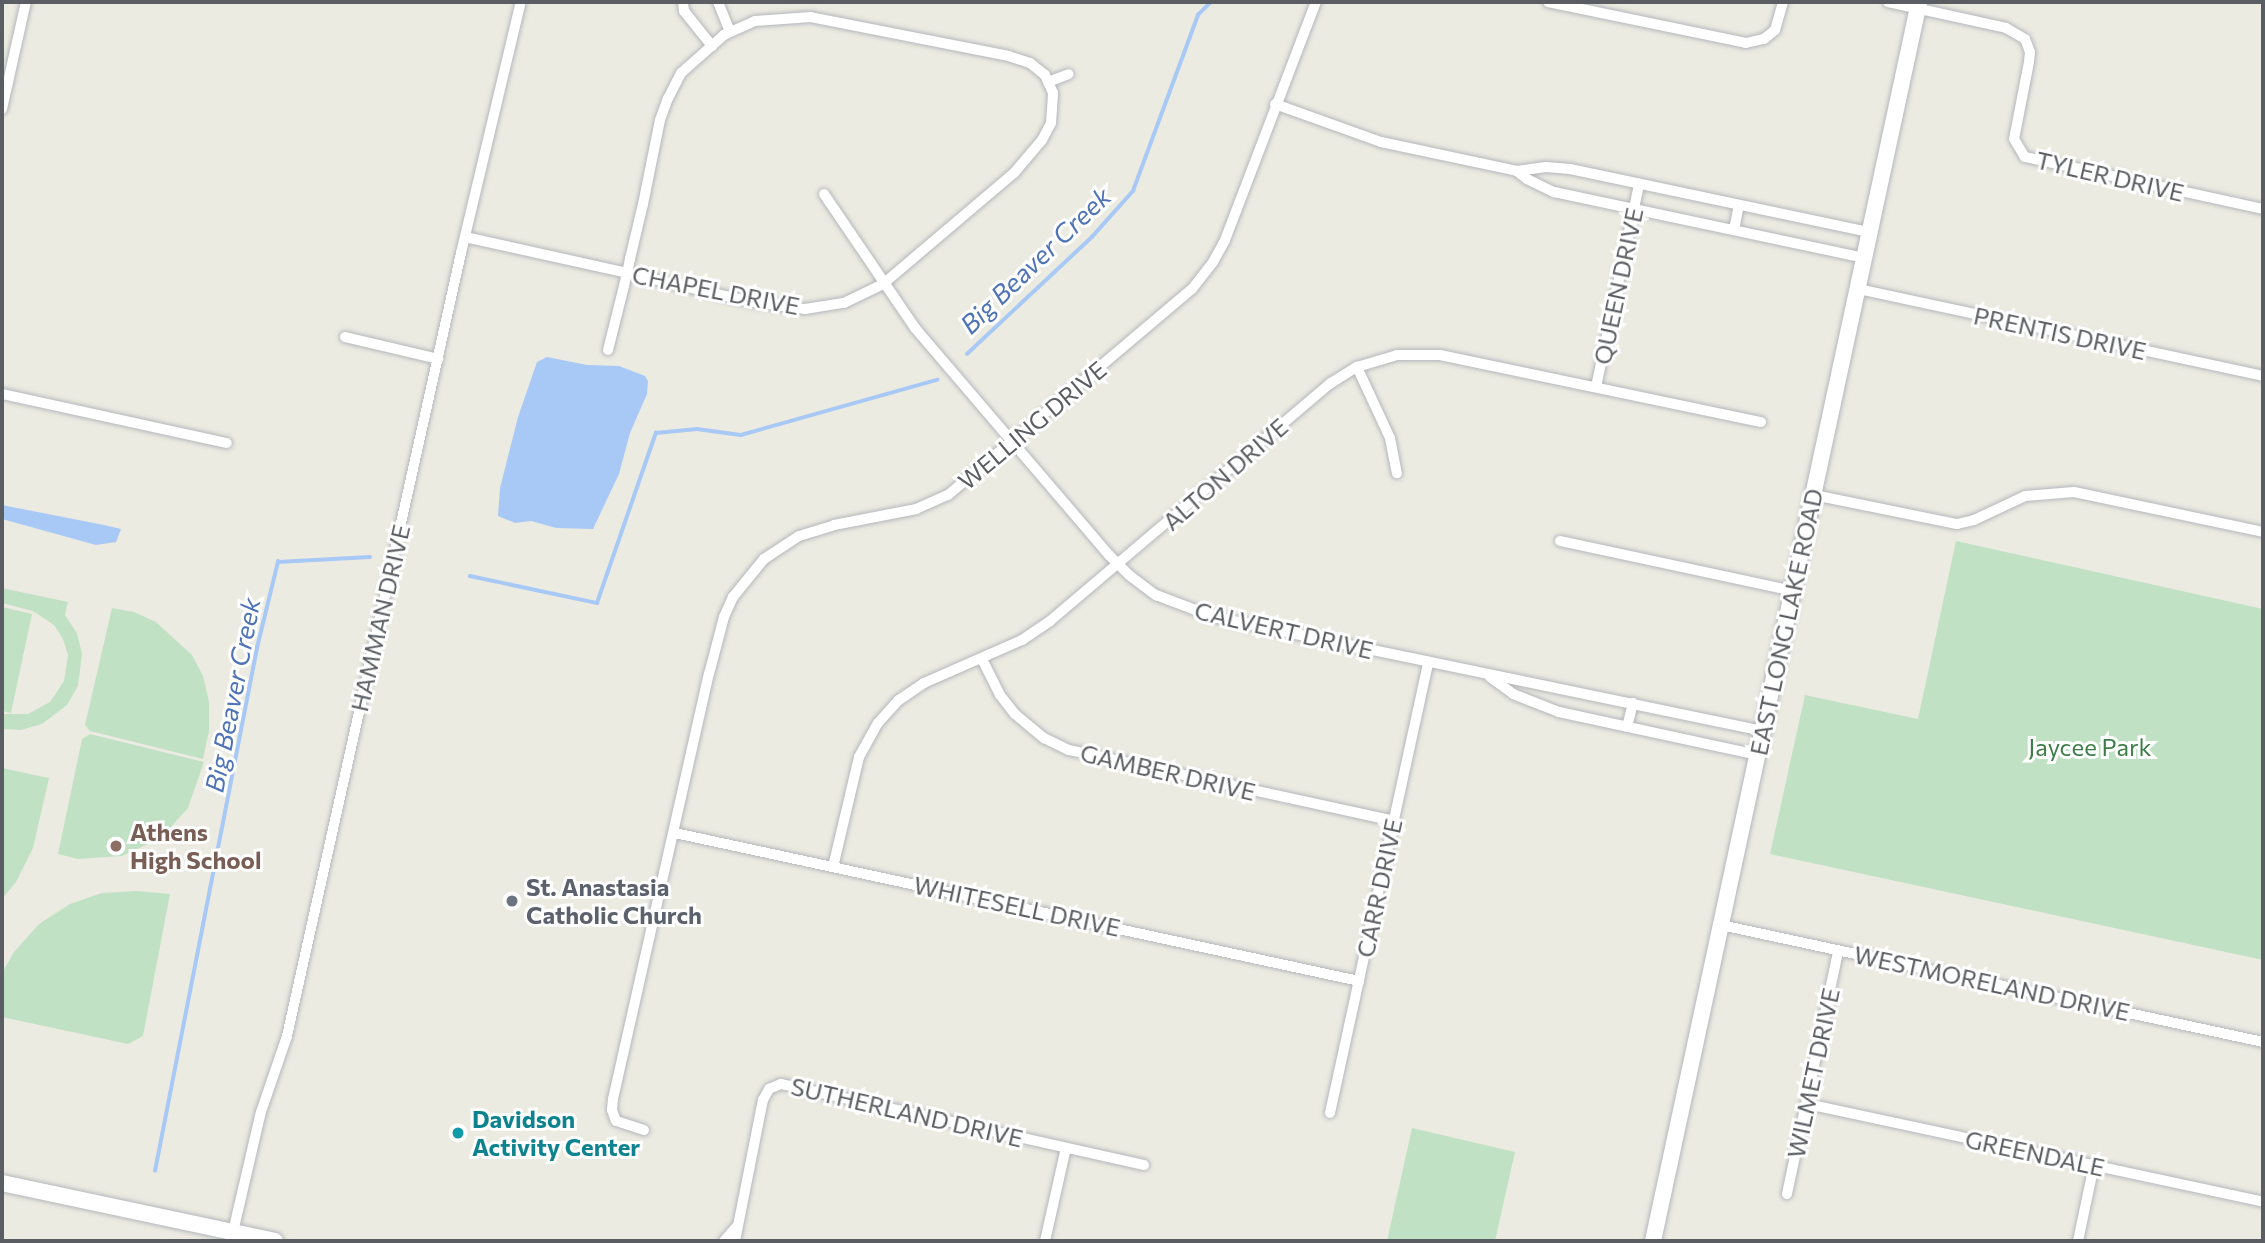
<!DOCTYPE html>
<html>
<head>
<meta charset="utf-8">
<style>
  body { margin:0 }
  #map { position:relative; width:2265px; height:1243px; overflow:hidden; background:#ecebe2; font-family:Commissioner,sans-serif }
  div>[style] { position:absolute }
  .green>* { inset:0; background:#c1e1c5 }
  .water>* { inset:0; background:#a8c9f6 }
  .stream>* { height:3.5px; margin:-1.75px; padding:0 1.75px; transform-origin:1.75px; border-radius:1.75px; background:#a8c9f6 }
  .roads { filter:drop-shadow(0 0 2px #b4b7bb) drop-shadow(0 0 2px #b4b7bb) }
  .minor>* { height:10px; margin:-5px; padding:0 5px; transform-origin:5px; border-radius:5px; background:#fff }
  .secondary>* { height:16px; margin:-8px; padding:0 8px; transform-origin:8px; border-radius:8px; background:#fff }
  .dots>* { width:19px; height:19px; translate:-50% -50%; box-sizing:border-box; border:4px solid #fff; border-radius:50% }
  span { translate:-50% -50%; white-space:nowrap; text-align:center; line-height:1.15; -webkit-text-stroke:6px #fff; paint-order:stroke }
  .street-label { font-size:24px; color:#5a5d61 }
  .park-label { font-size:24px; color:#3d7e48 }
  .education-label { font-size:24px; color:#785e54; font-weight:700 }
  .left { translate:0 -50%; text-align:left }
  .worship-label { font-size:24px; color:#5b616d; font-weight:700 }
  .culture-label { font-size:24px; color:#0d838f; font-weight:700 }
  .water-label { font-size:26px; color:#4e73b6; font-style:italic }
  .frame { position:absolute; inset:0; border:4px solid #5a5d61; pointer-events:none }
</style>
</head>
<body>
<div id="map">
  <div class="green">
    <i style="clip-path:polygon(1956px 541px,2263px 609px,2263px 960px,1770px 854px,1805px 695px,1918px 719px)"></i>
    <i style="clip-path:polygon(2px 588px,68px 602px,65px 615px,77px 633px,82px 654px,78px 686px,67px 705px,42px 724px,21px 730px,2px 729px,2px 714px,28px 714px,50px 702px,64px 681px,68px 655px,63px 639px,54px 625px,33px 611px,2px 603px)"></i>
    <i style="clip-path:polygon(2px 607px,32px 614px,11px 713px,2px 711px)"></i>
    <i style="clip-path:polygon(112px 608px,134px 612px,156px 622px,192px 655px,203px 676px,209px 702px,209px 731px,203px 759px,90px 731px,85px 725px)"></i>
    <i style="clip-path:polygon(90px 734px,204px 762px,188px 808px,161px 838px,122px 856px,78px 859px,58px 854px,82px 739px)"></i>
    <i style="clip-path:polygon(2px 768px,49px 778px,33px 848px,16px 882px,2px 899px)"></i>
    <i style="clip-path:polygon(137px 891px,170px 894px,143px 1036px,128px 1044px,2px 1017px,2px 973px,14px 952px,39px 924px,70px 904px,102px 893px)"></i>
    <i style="clip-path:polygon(1412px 1128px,1515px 1152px,1495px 1241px,1387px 1241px)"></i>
  </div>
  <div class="water">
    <i style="clip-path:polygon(547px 357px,587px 365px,619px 366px,645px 376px,648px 381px,647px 394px,630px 433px,619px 474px,593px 529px,556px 528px,531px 521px,515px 523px,498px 516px,500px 488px,518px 417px,537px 362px)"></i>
    <i style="clip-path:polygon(2px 505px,104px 525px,121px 529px,116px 542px,96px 545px,2px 519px)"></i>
  </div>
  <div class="stream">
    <i style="left:967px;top:354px;width:171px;rotate:-43.1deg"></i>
    <i style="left:1092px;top:237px;width:62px;rotate:-48.3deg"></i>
    <i style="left:1133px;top:191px;width:188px;rotate:-69.7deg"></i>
    <i style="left:1198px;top:15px;width:18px;rotate:-45deg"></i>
    <i style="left:470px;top:576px;width:130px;rotate:12deg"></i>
    <i style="left:597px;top:603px;width:180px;rotate:-70.9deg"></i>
    <i style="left:656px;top:433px;width:41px;rotate:-5.6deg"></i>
    <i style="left:697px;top:429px;width:44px;rotate:7.8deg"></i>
    <i style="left:741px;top:435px;width:204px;rotate:-15.7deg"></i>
    <i style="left:155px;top:1171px;width:533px;rotate:-78.96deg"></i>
    <i style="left:257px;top:648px;width:89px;rotate:-76.3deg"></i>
    <i style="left:278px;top:562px;width:92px;rotate:-3.1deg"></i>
  </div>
  <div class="roads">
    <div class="minor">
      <i style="left:683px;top:2px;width:9px;rotate:84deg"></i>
      <i style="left:684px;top:11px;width:45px;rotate:51.3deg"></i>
      <i style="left:718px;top:2px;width:32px;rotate:68deg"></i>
      <i style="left:1548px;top:2px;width:202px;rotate:11.7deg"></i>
      <i style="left:1746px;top:43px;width:18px;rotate:-13deg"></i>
      <i style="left:1764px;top:39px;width:14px;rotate:-39deg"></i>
      <i style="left:1775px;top:30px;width:29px;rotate:-74deg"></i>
      <i style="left:1888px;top:2px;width:121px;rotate:12.4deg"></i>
      <i style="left:2006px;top:28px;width:22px;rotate:30deg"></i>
      <i style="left:2025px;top:39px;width:14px;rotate:69deg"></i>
      <i style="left:2030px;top:52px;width:10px;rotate:96deg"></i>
      <i style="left:2029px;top:62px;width:78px;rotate:101deg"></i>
      <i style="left:2014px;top:139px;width:21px;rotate:59deg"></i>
      <i style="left:2025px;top:157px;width:244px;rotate:12.3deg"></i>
      <i style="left:1048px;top:82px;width:22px;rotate:-21deg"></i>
      <i style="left:1275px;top:104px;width:113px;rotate:19.7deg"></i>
      <i style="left:1381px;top:142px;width:139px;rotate:12deg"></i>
      <i style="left:1517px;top:171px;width:29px;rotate:-8deg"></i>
      <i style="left:1546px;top:167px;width:24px;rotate:5deg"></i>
      <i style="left:1570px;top:169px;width:307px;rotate:11.9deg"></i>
      <i style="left:2px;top:109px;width:110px;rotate:-77.4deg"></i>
      <i style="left:1517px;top:171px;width:13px;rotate:39deg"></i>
      <i style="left:1527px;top:179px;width:30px;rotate:26deg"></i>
      <i style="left:1554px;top:192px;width:318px;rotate:12deg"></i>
      <i style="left:824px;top:194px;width:162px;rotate:55.8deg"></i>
      <i style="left:915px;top:328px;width:299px;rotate:49.5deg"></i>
      <i style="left:1109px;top:555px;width:28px;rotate:45deg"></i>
      <i style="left:1129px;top:575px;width:34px;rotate:37deg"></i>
      <i style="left:1156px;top:595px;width:62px;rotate:20.8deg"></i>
      <i style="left:1214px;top:617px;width:561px;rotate:11.73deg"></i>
      <i style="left:1734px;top:230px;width:25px;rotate:-79deg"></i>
      <i style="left:465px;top:237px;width:166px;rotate:12.5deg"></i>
      <i style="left:627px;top:273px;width:123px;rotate:13.1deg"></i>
      <i style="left:747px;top:301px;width:59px;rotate:7.9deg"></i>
      <i style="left:805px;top:309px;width:39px;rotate:-9deg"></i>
      <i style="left:844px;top:303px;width:43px;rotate:-26deg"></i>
      <i style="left:883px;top:284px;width:172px;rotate:-40.3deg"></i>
      <i style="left:1014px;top:173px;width:43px;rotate:-49.7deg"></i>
      <i style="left:1042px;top:140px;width:19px;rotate:-62deg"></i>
      <i style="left:1051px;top:123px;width:30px;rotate:-86deg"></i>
      <i style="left:1053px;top:93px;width:20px;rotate:-114deg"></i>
      <i style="left:1045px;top:75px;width:19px;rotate:-141deg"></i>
      <i style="left:1030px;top:63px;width:22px;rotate:-162deg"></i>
      <i style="left:1009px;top:56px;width:202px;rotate:-168.9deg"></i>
      <i style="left:811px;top:17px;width:56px;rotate:175.9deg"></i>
      <i style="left:755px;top:21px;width:34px;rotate:156deg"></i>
      <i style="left:724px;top:35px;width:57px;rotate:138.5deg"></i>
      <i style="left:681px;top:73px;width:28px;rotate:117deg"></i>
      <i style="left:668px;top:98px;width:23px;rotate:110deg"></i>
      <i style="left:660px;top:120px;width:86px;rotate:101.4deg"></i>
      <i style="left:643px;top:204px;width:57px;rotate:103.3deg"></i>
      <i style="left:630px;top:259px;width:14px;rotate:102deg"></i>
      <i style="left:627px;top:273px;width:13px;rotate:103deg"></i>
      <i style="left:624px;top:286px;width:66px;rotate:104deg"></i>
      <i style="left:1858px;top:289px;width:414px;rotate:12.1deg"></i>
      <i style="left:345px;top:337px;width:96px;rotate:13.3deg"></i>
      <i style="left:1357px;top:367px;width:78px;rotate:65.1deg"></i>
      <i style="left:1390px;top:438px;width:36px;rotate:79deg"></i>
      <i style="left:1596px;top:387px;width:208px;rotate:-78deg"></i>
      <i style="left:2px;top:394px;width:230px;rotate:12.3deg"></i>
      <i style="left:1814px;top:495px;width:146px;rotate:11.5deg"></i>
      <i style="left:1957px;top:524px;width:17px;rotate:-13deg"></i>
      <i style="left:1974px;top:520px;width:56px;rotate:-25.2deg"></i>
      <i style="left:2025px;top:496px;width:49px;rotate:-4.7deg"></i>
      <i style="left:2074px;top:492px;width:193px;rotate:11.9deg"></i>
      <i style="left:1560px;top:541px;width:238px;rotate:12.1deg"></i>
      <i style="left:982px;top:659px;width:40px;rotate:63.4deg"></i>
      <i style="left:1000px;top:695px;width:24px;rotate:52deg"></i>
      <i style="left:1015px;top:714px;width:38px;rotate:40deg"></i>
      <i style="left:1044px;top:738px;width:28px;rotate:26deg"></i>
      <i style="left:1069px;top:750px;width:333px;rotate:12.3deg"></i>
      <i style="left:1490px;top:677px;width:29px;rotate:36deg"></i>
      <i style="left:1513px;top:694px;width:49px;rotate:21.4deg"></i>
      <i style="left:1559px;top:712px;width:204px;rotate:12.2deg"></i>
      <i style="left:1627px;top:727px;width:25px;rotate:-76deg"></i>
      <i style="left:675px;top:833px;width:700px;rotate:12.21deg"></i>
      <i style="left:833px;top:867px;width:113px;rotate:-76.7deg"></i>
      <i style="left:859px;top:757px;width:39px;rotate:-61deg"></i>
      <i style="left:878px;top:723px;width:31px;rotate:-48deg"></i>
      <i style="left:899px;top:700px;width:30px;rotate:-34deg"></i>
      <i style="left:924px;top:683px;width:107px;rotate:-23.7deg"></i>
      <i style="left:1022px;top:640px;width:34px;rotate:-34deg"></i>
      <i style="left:1050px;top:621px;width:368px;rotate:-40.3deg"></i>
      <i style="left:1331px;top:383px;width:31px;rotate:-32deg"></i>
      <i style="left:1357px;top:367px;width:42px;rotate:-16.7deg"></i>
      <i style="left:1397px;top:355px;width:43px"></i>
      <i style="left:1440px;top:355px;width:328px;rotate:11.8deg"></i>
      <i style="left:1721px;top:925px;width:554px;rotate:12.18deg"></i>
      <i style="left:1807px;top:1104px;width:466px;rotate:12.1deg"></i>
      <i style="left:1330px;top:1113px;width:462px;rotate:-77.7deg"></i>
      <i style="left:644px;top:1130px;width:29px;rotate:-162deg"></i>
      <i style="left:616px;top:1121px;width:12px;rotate:-110deg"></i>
      <i style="left:612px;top:1110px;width:11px;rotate:-85deg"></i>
      <i style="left:613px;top:1099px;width:436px;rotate:-77.3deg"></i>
      <i style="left:709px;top:674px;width:59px;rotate:-75.3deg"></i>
      <i style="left:724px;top:617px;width:22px;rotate:-66deg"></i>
      <i style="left:733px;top:597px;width:49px;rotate:-50.8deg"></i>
      <i style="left:764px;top:559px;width:42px;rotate:-33.3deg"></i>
      <i style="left:799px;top:536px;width:37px;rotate:-17deg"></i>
      <i style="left:834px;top:525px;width:84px;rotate:-11deg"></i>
      <i style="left:916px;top:509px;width:35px;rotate:-24deg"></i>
      <i style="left:948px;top:495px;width:319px;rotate:-40.2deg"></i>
      <i style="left:1192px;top:289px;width:34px;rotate:-52deg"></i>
      <i style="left:1213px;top:262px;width:25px;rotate:-61deg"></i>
      <i style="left:1225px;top:240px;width:255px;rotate:-69.1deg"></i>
      <i style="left:1787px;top:1194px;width:248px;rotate:-78.1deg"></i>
      <i style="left:233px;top:1232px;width:123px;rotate:-76.9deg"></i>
      <i style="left:261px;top:1112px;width:80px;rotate:-71.1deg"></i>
      <i style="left:287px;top:1036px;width:802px;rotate:-77.47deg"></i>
      <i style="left:461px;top:253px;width:258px;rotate:-76.6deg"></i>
      <i style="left:724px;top:1241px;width:18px;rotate:-49deg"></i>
      <i style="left:735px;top:1241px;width:144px;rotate:-78.8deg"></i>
      <i style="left:763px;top:1100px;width:13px;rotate:-61deg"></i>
      <i style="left:769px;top:1089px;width:13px;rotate:-23deg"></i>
      <i style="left:781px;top:1084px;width:372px;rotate:12.6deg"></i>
      <i style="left:1045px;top:1241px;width:95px;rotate:-77.3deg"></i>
      <i style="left:2078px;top:1241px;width:78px;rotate:-78.1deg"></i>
    </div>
    <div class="secondary">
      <i style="left:2px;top:1183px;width:279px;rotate:12deg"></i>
      <i style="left:1653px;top:1241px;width:1267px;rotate:-77.88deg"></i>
    </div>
  </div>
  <div class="dots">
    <i style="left:116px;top:846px;background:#8d6e63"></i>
    <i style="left:512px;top:901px;background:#6b7280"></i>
    <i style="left:458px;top:1133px;background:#0f9aa8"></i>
  </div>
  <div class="street-label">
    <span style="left:2110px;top:176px;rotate:13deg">TYLER DRIVE</span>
    <span style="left:1618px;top:286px;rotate:-78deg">QUEEN DRIVE</span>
    <span style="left:716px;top:290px;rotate:11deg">CHAPEL DRIVE</span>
    <span style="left:2060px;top:333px;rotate:12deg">PRENTIS DRIVE</span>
    <span style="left:1032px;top:425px;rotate:-40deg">WELLING DRIVE</span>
    <span style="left:1225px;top:474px;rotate:-41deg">ALTON DRIVE</span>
    <span style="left:380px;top:618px;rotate:-77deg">HAMMAN DRIVE</span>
    <span style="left:1786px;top:622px;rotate:-78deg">EAST LONG LAKE ROAD</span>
    <span style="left:1284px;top:630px;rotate:13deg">CALVERT DRIVE</span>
    <span style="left:1168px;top:772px;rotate:13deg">GAMBER DRIVE</span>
    <span style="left:1379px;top:888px;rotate:-78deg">CARR DRIVE</span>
    <span style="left:1017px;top:906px;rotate:12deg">WHITESELL DRIVE</span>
    <span style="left:1992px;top:983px;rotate:12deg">WESTMORELAND DRIVE</span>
    <span style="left:1813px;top:1073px;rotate:-78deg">WILMET DRIVE</span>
    <span style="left:907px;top:1112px;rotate:13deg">SUTHERLAND DRIVE</span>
    <span style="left:2035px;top:1153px;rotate:12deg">GREENDALE</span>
  </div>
  <div class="park-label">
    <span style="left:2090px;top:747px">Jaycee Park</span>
  </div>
  <div class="education-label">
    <span class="left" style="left:130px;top:846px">Athens<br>High School</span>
  </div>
  <div class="worship-label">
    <span class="left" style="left:526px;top:901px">St. Anastasia<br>Catholic Church</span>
  </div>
  <div class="culture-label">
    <span class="left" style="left:472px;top:1133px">Davidson<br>Activity Center</span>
  </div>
  <div class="water-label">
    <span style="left:1035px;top:260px;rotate:-44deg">Big Beaver Creek</span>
    <span style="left:232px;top:695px;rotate:-79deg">Big Beaver Creek</span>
  </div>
  <div class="frame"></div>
</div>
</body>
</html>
